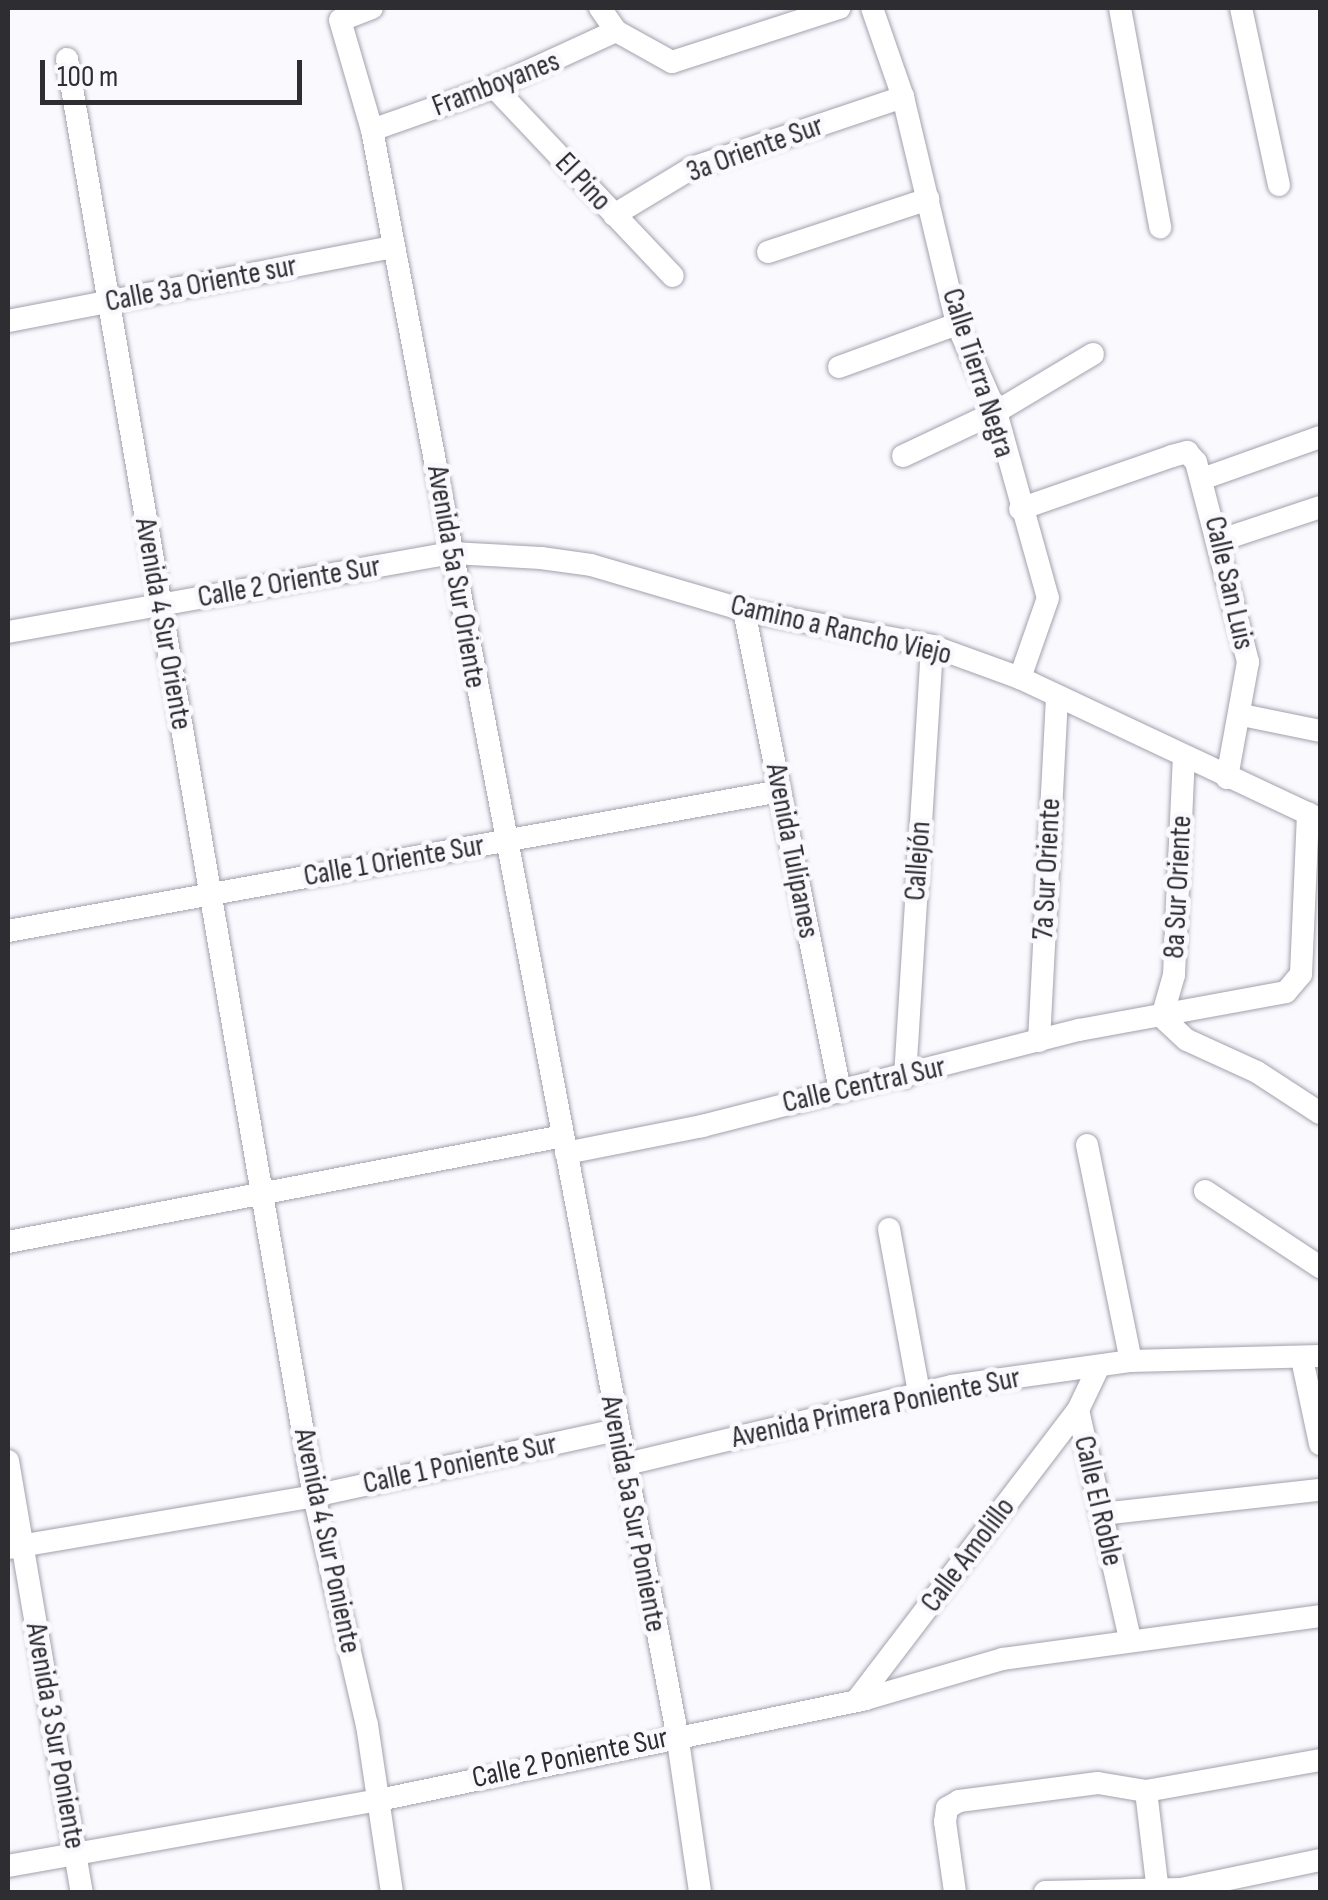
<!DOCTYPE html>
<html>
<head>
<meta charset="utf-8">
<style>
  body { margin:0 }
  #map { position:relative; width:1328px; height:1900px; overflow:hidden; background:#faf9fe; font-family:"Sofia Sans Condensed",sans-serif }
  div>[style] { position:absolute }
  .roads { filter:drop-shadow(0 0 2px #a3a1ad) drop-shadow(0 0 2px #a3a1ad) }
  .minor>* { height:22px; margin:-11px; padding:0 11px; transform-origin:11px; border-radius:11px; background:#fff }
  span { translate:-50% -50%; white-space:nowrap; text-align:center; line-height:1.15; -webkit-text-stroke:10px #faf9fe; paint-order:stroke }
  .street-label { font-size:30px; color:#2e2d31 }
  .frame { position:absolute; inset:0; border:10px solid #2e2d31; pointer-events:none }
  .scale { position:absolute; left:40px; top:60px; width:262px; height:45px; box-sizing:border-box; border:5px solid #2e2d31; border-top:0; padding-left:12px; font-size:30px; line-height:35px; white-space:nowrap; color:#2e2d31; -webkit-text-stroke:8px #faf9fe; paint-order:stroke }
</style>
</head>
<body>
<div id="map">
  <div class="roads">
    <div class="minor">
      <i style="left:372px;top:8px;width:34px;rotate:159deg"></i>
      <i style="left:340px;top:20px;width:115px;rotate:73.8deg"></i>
      <i style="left:372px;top:130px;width:1633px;rotate:79.23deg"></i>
      <i style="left:677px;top:1734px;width:160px;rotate:81.7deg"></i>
      <i style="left:600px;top:8px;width:28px;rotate:55deg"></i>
      <i style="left:616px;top:31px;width:64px;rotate:29deg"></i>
      <i style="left:672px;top:62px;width:176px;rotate:-17.9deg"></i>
      <i style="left:872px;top:8px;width:94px;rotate:70.8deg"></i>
      <i style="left:903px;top:97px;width:233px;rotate:76.6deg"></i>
      <i style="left:957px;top:324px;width:96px;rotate:66.1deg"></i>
      <i style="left:996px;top:412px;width:193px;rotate:74.4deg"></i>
      <i style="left:1048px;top:598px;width:85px;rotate:109.3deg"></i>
      <i style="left:1120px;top:8px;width:223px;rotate:79.6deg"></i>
      <i style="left:1241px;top:8px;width:181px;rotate:77.9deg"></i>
      <i style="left:67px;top:59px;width:1458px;rotate:80.25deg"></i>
      <i style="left:314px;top:1496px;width:235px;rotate:77deg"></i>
      <i style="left:367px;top:1725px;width:169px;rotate:81.5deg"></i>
      <i style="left:494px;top:87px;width:260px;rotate:46.6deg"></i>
      <i style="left:372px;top:130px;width:129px;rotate:-19.4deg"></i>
      <i style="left:494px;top:87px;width:134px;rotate:-24.7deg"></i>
      <i style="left:614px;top:215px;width:91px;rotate:-31.1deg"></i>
      <i style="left:692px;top:168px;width:223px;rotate:-18.6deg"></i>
      <i style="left:768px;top:252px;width:169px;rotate:-18.3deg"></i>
      <i style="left:8px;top:321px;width:393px;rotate:-10.9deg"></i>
      <i style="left:839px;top:367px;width:126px;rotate:-20deg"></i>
      <i style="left:903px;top:456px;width:103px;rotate:-25.3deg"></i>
      <i style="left:996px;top:412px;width:113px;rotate:-30.9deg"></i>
      <i style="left:1202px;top:479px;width:125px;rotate:-19.6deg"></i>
      <i style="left:1020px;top:509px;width:161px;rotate:-19.2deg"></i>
      <i style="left:1172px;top:456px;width:16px;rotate:-15deg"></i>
      <i style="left:1187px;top:452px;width:13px;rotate:48deg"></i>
      <i style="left:1196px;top:462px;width:207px;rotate:75.4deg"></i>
      <i style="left:1248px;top:662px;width:118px;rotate:100.3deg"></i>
      <i style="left:1221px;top:540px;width:104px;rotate:-18.4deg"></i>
      <i style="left:744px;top:610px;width:491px;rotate:78.7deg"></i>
      <i style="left:8px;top:632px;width:451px;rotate:-10.1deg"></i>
      <i style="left:452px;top:553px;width:89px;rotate:3.2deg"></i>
      <i style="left:541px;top:558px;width:50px;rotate:8deg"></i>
      <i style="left:591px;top:565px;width:159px;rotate:16.4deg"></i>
      <i style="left:744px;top:610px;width:191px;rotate:10.8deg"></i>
      <i style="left:932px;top:646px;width:94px;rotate:20deg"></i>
      <i style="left:1020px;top:678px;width:331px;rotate:25.2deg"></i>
      <i style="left:1242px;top:715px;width:80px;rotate:11.6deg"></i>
      <i style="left:8px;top:931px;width:785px;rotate:-10.28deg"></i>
      <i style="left:1162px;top:1017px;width:44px;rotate:-74.1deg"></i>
      <i style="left:1174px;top:975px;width:219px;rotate:-87.4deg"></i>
      <i style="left:1162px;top:1017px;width:34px;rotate:43deg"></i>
      <i style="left:1187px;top:1040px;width:77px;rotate:24.6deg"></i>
      <i style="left:1257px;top:1072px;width:75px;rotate:33.1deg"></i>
      <i style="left:1039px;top:1041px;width:344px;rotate:-87deg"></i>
      <i style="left:905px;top:1077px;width:432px;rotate:-86.4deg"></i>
      <i style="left:1087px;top:1145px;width:220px;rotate:78.5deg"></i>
      <i style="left:566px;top:1153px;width:139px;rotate:-11.2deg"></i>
      <i style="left:702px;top:1126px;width:389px;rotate:-14.3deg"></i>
      <i style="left:1079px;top:1030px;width:210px;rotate:-10.4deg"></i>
      <i style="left:1286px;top:992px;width:23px;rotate:-50deg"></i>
      <i style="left:1301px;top:974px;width:161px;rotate:-87.5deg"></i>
      <i style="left:1205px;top:1191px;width:138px;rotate:33.5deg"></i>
      <i style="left:889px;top:1229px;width:167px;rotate:79.6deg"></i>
      <i style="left:8px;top:1242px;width:565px;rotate:-10.81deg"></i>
      <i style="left:1302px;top:1359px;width:87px;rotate:78deg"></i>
      <i style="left:1099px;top:1366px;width:49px;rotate:115.5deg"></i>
      <i style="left:1078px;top:1410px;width:235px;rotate:77.2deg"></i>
      <i style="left:8px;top:1461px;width:437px;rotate:80.3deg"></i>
      <i style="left:623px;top:1465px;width:338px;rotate:-13.5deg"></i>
      <i style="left:952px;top:1386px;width:181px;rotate:-8deg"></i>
      <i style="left:1131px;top:1361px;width:189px;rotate:-1.5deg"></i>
      <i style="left:1101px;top:1514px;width:220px;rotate:-6.3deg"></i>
      <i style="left:8px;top:1548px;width:310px;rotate:-9.6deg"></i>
      <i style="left:314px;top:1496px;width:309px;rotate:-12.3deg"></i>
      <i style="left:857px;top:1700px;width:365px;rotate:-52.7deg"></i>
      <i style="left:1146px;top:1791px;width:102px;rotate:83.2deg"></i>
      <i style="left:8px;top:1866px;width:377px;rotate:-10.1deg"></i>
      <i style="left:379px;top:1800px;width:496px;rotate:-11.7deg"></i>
      <i style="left:865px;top:1699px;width:144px;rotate:-16.2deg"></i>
      <i style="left:1003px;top:1659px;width:320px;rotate:-7.7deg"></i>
      <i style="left:955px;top:1892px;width:71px;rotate:-98.1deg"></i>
      <i style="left:945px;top:1822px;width:14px;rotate:-82deg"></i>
      <i style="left:947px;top:1808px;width:14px;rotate:-30deg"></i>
      <i style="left:959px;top:1801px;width:140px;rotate:-7.4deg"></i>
      <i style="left:1098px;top:1783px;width:49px;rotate:9.5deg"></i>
      <i style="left:1146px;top:1791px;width:177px;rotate:-10.1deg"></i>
      <i style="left:1045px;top:1892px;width:136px;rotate:-1.3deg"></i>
      <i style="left:1181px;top:1889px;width:142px;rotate:-11.8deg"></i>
    </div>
  </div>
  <div class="street-label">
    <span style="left:496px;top:84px;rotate:-21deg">Framboyanes</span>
    <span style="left:755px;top:149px;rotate:-20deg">3a Oriente Sur</span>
    <span style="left:583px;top:182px;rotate:47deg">El Pino</span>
    <span style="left:201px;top:284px;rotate:-11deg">Calle 3a Oriente sur</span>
    <span style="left:978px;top:373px;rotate:72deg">Calle Tierra Negra</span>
    <span style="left:456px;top:577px;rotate:80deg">Avenida 5a Sur Oriente</span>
    <span style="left:289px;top:582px;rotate:-10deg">Calle 2 Oriente Sur</span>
    <span style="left:1229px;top:583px;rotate:77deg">Calle San Luis</span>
    <span style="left:163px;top:624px;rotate:80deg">Avenida 4 Sur Oriente</span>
    <span style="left:841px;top:630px;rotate:13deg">Camino a Rancho Viejo</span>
    <span style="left:792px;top:851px;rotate:79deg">Avenida Tulipanes</span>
    <span style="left:394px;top:861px;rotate:-10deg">Calle 1 Oriente Sur</span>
    <span style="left:918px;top:861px;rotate:-86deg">Callejón</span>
    <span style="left:1047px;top:869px;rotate:-87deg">7a Sur Oriente</span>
    <span style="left:1178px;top:887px;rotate:-87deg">8a Sur Oriente</span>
    <span style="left:864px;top:1085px;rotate:-13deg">Calle Central Sur</span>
    <span style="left:876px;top:1408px;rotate:-12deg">Avenida Primera Poniente Sur</span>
    <span style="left:460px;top:1464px;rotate:-12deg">Calle 1 Poniente Sur</span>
    <span style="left:1098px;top:1501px;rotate:77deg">Calle El Roble</span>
    <span style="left:633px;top:1514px;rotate:79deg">Avenida 5a Sur Poniente</span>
    <span style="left:327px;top:1541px;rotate:78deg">Avenida 4 Sur Poniente</span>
    <span style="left:968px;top:1555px;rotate:-53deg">Calle Amolillo</span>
    <span style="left:55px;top:1736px;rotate:80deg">Avenida 3 Sur Poniente</span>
    <span style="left:570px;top:1758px;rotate:-12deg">Calle 2 Poniente Sur</span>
  </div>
  <div class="frame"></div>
  <div class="scale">100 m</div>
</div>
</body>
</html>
